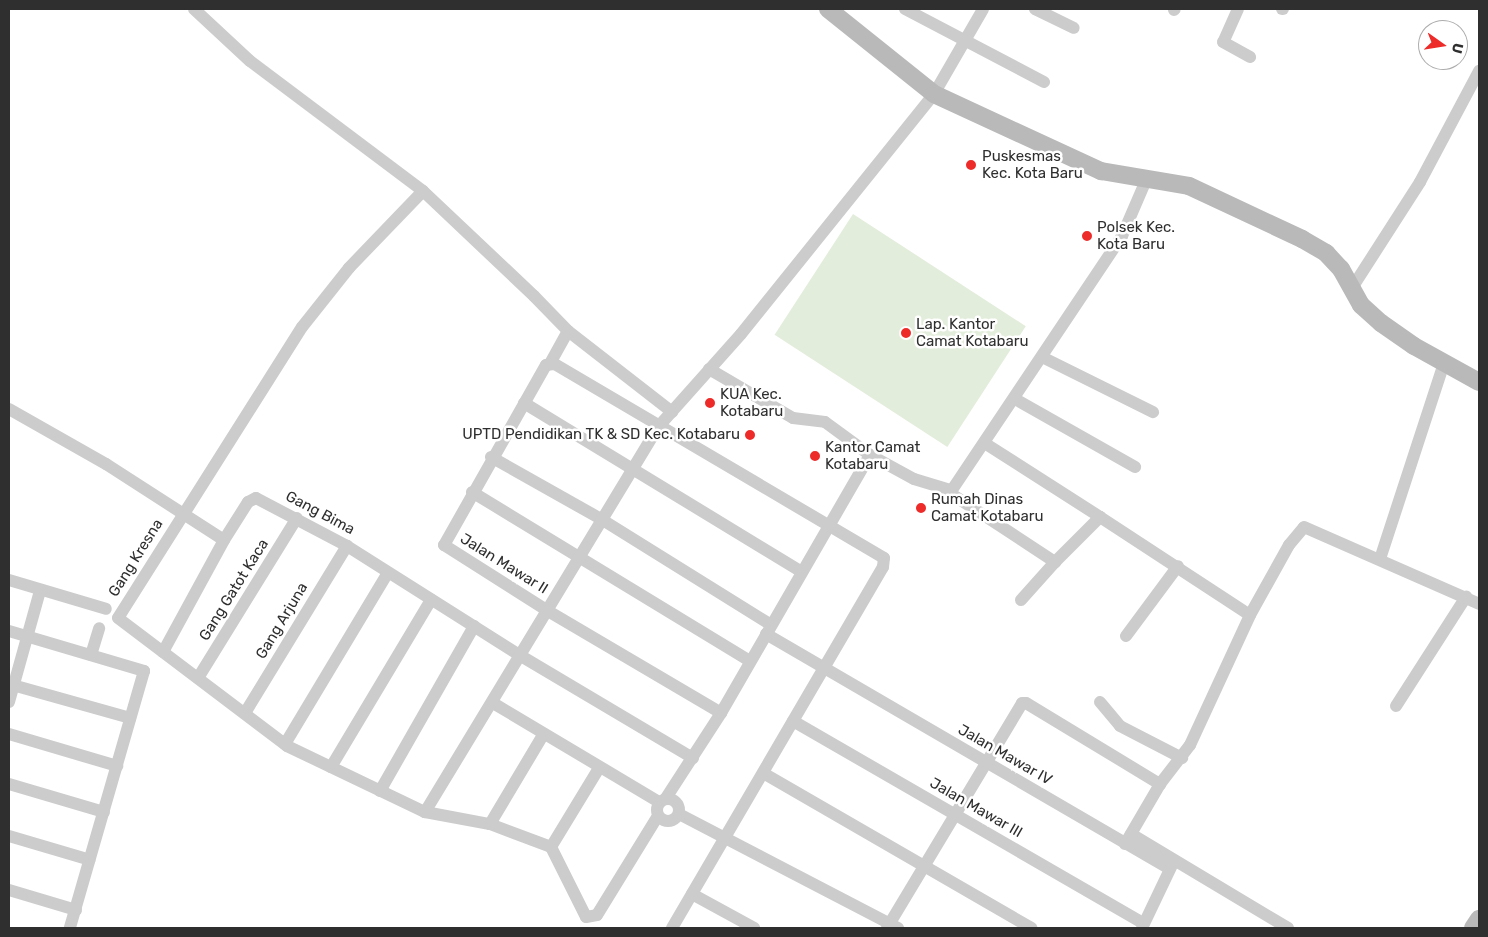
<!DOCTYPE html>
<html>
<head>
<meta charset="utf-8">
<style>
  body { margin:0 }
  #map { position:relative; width:1488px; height:937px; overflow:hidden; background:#fff; font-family:Rubik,sans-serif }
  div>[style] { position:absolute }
  .green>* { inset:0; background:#e3eddc; transform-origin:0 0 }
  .street>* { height:12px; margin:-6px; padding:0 6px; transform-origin:6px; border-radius:6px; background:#ccc }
  .street>.ring { margin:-6px; padding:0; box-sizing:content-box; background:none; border:12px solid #ccc; border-radius:50% }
  .secondary>* { height:18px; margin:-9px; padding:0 9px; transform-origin:9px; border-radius:9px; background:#b9b9b9 }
  .dots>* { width:14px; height:14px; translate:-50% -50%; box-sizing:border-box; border:2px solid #fff; border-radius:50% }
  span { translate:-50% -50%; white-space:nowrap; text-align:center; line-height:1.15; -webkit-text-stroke:5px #fff; paint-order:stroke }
  .poi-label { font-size:15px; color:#2f2f2f }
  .left { translate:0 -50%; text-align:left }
  .right { translate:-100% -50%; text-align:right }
  .street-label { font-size:15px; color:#2f2f2f }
  .frame { position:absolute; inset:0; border:10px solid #2f2f2f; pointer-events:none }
  .north { position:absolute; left:1418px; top:20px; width:50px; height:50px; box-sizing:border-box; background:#fff; border:1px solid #acacac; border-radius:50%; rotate:103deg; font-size:14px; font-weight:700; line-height:20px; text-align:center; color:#2f2f2f }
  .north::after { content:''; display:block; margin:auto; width:18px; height:22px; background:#ed2c2a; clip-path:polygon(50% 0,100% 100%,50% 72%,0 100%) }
</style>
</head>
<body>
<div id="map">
  <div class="green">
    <i style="left:853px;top:214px;width:206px;height:144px;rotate:33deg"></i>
  </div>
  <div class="street">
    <i style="left:194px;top:9px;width:76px;rotate:42.9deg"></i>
    <i style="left:250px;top:61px;width:216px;rotate:36.9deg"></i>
    <i style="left:423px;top:191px;width:153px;rotate:43.4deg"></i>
    <i style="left:534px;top:296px;width:49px;rotate:45.8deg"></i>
    <i style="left:568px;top:331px;width:37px;rotate:119deg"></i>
    <i style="left:905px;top:9px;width:157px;rotate:27.7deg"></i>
    <i style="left:1035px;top:9px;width:43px;rotate:26deg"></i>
    <i style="left:1238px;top:9px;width:36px;rotate:114deg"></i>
    <i style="left:1223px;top:42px;width:31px;rotate:29deg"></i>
    <i style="left:1282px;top:9px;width:1px"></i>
    <i style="left:1174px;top:10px;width:1px;rotate:-45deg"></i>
    <i style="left:1147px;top:178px;width:63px;rotate:113.3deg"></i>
    <i style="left:1122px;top:236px;width:309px;rotate:123.8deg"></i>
    <i style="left:950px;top:493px;width:126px;rotate:33.3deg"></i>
    <i style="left:1055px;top:562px;width:64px;rotate:-45deg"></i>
    <i style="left:1100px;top:517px;width:179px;rotate:33.2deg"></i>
    <i style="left:423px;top:191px;width:107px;rotate:133.9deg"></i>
    <i style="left:349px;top:268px;width:75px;rotate:128.5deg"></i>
    <i style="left:302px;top:327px;width:344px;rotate:122.3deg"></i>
    <i style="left:118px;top:618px;width:212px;rotate:37.1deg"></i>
    <i style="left:287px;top:746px;width:153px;rotate:25.6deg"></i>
    <i style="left:425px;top:812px;width:66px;rotate:10.5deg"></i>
    <i style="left:490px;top:824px;width:65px;rotate:20.7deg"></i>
    <i style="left:551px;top:847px;width:78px;rotate:63.4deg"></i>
    <i style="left:586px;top:917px;width:11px;rotate:-10deg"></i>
    <i style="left:597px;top:915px;width:116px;rotate:-58.4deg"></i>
    <i style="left:1352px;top:288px;width:126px;rotate:-57.3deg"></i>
    <i style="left:1420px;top:182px;width:126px;rotate:-62deg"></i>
    <i style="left:568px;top:331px;width:132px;rotate:37.9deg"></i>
    <i style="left:1042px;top:357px;width:124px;rotate:26.4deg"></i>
    <i style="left:709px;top:369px;width:97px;rotate:30.3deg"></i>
    <i style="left:793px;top:418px;width:32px;rotate:7deg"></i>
    <i style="left:825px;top:422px;width:56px;rotate:36.3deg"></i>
    <i style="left:870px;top:455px;width:50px;rotate:28.6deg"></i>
    <i style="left:914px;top:479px;width:38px;rotate:17deg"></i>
    <i style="left:1015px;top:399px;width:138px;rotate:29.5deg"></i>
    <i style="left:524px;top:403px;width:325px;rotate:31.3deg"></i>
    <i style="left:9px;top:409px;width:112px;rotate:29.6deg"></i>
    <i style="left:106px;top:464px;width:140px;rotate:32.8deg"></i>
    <i style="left:986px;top:444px;width:135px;rotate:32.6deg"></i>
    <i style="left:491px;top:457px;width:126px;rotate:29.4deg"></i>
    <i style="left:601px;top:519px;width:200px;rotate:31.9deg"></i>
    <i style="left:472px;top:492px;width:325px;rotate:31.3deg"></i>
    <i style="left:1380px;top:559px;width:206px;rotate:-71.9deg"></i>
    <i style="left:9px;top:580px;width:101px;rotate:16.6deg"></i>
    <i style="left:1021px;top:600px;width:51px;rotate:-48.2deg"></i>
    <i style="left:9px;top:631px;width:141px;rotate:16.5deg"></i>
    <i style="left:144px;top:671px;width:267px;rotate:106.1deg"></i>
    <i style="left:766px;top:634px;width:467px;rotate:30.2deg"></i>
    <i style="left:1126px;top:636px;width:87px;rotate:-53.4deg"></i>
    <i style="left:163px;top:652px;width:128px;rotate:-61.4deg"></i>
    <i style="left:224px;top:540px;width:45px;rotate:-57.7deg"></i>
    <i style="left:248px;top:502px;width:9px;rotate:-27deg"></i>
    <i style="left:256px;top:498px;width:103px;rotate:27.8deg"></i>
    <i style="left:347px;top:546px;width:206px;rotate:32.3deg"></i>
    <i style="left:521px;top:656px;width:200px;rotate:30.7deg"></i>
    <i style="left:91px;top:655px;width:28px;rotate:-73deg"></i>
    <i style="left:198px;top:678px;width:188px;rotate:-58.3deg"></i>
    <i style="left:9px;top:684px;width:126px;rotate:15.7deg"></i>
    <i style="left:9px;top:702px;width:115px;rotate:-74.4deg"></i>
    <i style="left:1100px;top:702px;width:31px;rotate:50deg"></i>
    <i style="left:1120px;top:726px;width:70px;rotate:27.3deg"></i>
    <i style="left:493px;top:703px;width:193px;rotate:30.8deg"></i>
    <i style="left:1396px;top:706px;width:130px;rotate:-57.3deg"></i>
    <i style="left:245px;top:713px;width:196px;rotate:-58.6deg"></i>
    <i style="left:793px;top:721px;width:405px;rotate:30deg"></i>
    <i style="left:9px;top:734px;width:113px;rotate:16.5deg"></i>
    <i style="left:285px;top:744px;width:198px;rotate:-59deg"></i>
    <i style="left:331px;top:767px;width:195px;rotate:-59.1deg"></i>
    <i style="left:763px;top:773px;width:310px;rotate:30deg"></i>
    <i style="left:9px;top:784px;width:99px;rotate:16.4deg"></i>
    <i style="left:380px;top:791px;width:190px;rotate:-60.3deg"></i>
    <i style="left:666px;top:798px;width:101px;rotate:-57.1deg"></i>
    <i style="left:721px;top:713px;width:298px;rotate:-60deg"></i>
    <i class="ring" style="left:657px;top:799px;width:10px;height:10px"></i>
    <i style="left:425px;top:812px;width:451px;rotate:-58.8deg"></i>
    <i style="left:659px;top:426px;width:123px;rotate:-48.3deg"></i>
    <i style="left:741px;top:334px;width:308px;rotate:-51.2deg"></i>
    <i style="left:934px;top:94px;width:98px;rotate:-60deg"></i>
    <i style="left:679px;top:814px;width:247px;rotate:27.5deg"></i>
    <i style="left:490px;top:824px;width:104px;rotate:-59.2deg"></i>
    <i style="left:1131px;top:834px;width:183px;rotate:30.9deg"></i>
    <i style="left:9px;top:836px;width:84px;rotate:16.5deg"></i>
    <i style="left:1125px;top:844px;width:69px;rotate:-59.7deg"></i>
    <i style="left:1160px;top:784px;width:49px;rotate:-52.4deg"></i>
    <i style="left:1190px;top:745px;width:143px;rotate:-65.2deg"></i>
    <i style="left:1250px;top:615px;width:80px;rotate:-60.9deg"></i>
    <i style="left:1289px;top:545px;width:23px;rotate:-50deg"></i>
    <i style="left:1304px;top:527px;width:191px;rotate:23.7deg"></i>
    <i style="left:551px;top:847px;width:92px;rotate:-58.7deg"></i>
    <i style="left:9px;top:890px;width:70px;rotate:16.6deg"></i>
    <i style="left:692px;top:894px;width:71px;rotate:28.7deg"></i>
    <i style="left:672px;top:928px;width:418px;rotate:-59.7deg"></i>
    <i style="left:883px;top:567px;width:9px;rotate:-84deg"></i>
    <i style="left:884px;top:558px;width:383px;rotate:-149.5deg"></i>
    <i style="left:554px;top:364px;width:8px;rotate:173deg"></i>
    <i style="left:546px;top:365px;width:207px;rotate:119.5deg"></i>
    <i style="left:444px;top:545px;width:123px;rotate:32.4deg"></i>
    <i style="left:548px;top:611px;width:201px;rotate:30.5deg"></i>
    <i style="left:887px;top:928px;width:262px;rotate:-59deg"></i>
    <i style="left:1022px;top:703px;width:4px"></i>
    <i style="left:1026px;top:703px;width:157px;rotate:31.2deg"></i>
    <i style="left:1142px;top:928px;width:72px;rotate:-64.5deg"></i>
  </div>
  <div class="secondary">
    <i style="left:828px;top:9px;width:136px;rotate:38.7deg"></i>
    <i style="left:934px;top:94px;width:184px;rotate:24.8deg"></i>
    <i style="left:1101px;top:171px;width:89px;rotate:9.7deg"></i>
    <i style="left:1189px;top:186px;width:125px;rotate:25.1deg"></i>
    <i style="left:1302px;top:239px;width:28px;rotate:30deg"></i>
    <i style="left:1326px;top:253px;width:22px;rotate:47deg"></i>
    <i style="left:1341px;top:269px;width:41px;rotate:60.9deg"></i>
    <i style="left:1361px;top:305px;width:27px;rotate:42deg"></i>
    <i style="left:1381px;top:323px;width:40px;rotate:34.9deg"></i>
    <i style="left:1414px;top:346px;width:74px;rotate:29deg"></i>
    <i style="left:1473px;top:928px;width:11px;rotate:-56deg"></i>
  </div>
  <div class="dots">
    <i style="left:971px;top:165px;background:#ed2c2a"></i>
    <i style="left:1087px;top:236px;background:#ed2c2a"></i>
    <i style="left:906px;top:333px;background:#ed2c2a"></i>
    <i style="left:710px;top:403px;background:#ed2c2a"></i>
    <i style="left:750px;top:435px;background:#ed2c2a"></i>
    <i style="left:815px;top:456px;background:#ed2c2a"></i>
    <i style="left:921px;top:508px;background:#ed2c2a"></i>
  </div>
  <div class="poi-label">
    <span class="left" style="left:982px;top:165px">Puskesmas<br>Kec. Kota Baru</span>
    <span class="left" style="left:1097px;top:236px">Polsek Kec.<br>Kota Baru</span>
    <span class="left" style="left:916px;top:333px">Lap. Kantor<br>Camat Kotabaru</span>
    <span class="left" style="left:720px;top:403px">KUA Kec.<br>Kotabaru</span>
    <span class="right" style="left:740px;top:435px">UPTD Pendidikan TK &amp; SD Kec. Kotabaru</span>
    <span class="left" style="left:825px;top:456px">Kantor Camat<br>Kotabaru</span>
    <span class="left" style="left:931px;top:508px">Rumah Dinas<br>Camat Kotabaru</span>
  </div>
  <div class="street-label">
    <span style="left:320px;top:513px;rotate:28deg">Gang Bima</span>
    <span style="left:136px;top:558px;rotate:-58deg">Gang Kresna</span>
    <span style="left:504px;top:564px;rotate:32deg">Jalan Mawar II</span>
    <span style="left:234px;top:590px;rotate:-58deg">Gang Gatot Kaca</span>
    <span style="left:282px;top:621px;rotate:-59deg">Gang Arjuna</span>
    <span style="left:1005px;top:755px;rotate:30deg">Jalan Mawar IV</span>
    <span style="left:976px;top:808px;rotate:30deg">Jalan Mawar III</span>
  </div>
  <div class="frame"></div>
  <div class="north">U</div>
</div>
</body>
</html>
